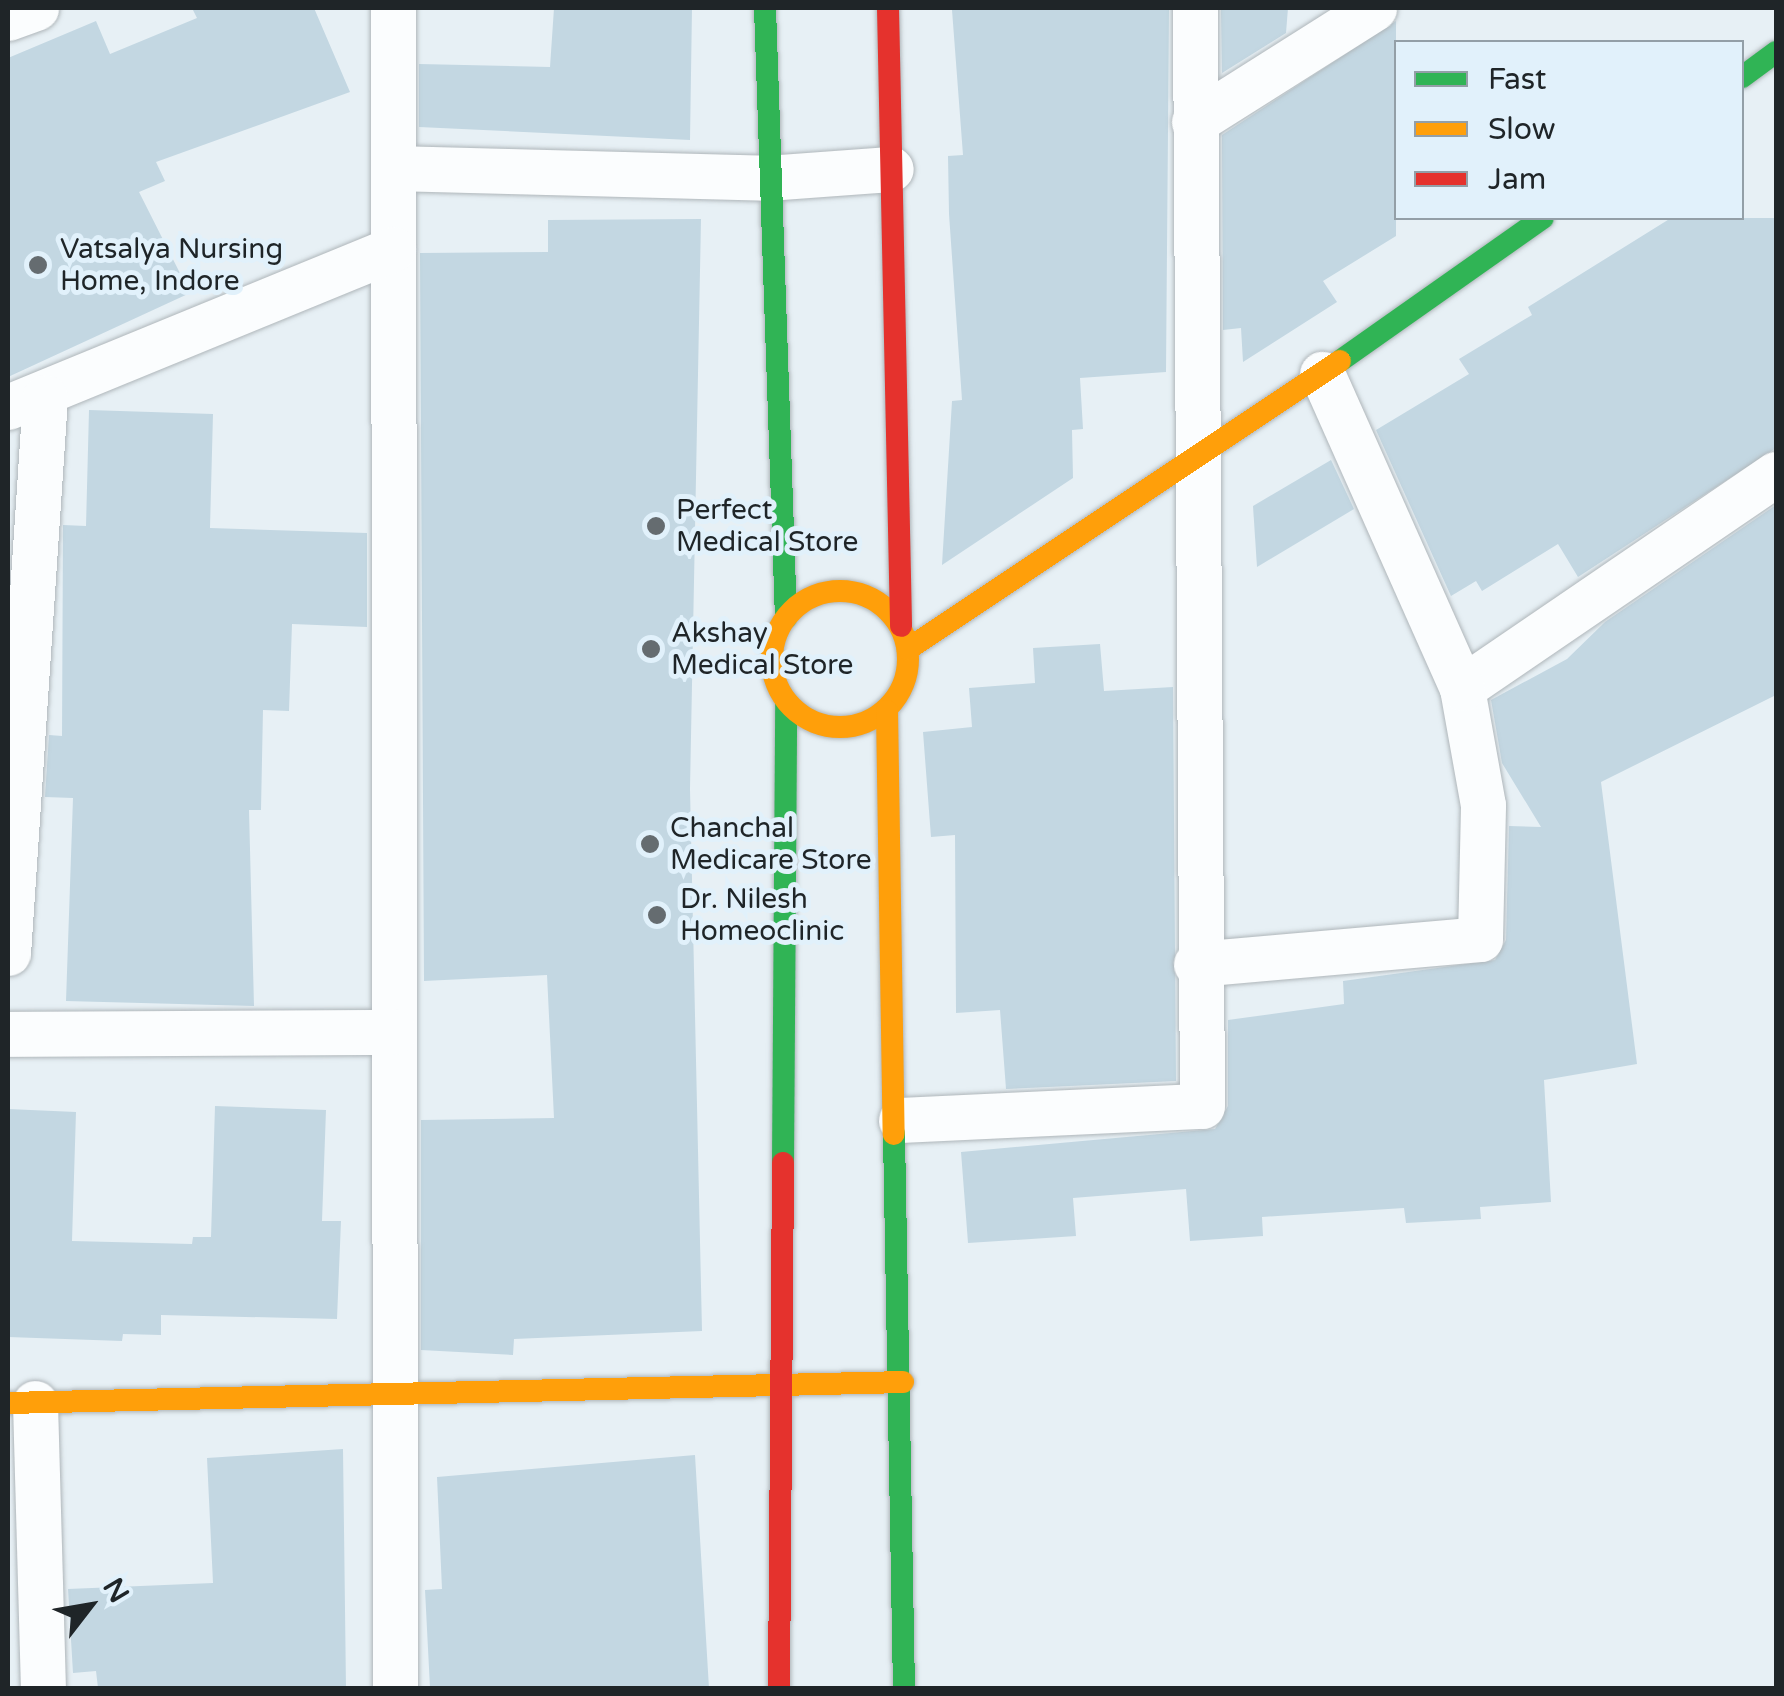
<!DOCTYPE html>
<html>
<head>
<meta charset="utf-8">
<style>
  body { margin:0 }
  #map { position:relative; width:1784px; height:1696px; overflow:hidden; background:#e7f0f5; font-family:"Varela Round",sans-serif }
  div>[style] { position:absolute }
  .building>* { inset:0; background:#c3d7e2 }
  .roads { filter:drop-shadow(0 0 2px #afb6ba) drop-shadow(0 0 2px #afb6ba) }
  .street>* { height:45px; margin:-22.5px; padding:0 22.5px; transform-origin:22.5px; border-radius:22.5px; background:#fbfdfe }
  .fast>* { height:22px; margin:-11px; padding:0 11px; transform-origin:11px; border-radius:11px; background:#30b455 }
  .slow>* { height:22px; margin:-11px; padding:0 11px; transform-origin:11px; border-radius:11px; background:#ff9f0a }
  .slow>.ring { margin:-11px; padding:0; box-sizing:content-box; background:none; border:22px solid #ff9f0a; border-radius:50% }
  .jam>* { height:22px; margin:-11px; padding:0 11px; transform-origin:11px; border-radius:11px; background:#e5322d }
  .dots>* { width:28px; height:28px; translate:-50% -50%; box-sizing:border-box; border:5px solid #e1f1fb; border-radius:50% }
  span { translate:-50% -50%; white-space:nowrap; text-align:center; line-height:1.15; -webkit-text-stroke:10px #e1f1fb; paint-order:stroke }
  .poi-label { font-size:28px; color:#1f2528 }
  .left { translate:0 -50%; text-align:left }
  .frame { position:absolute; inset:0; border:10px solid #1f2528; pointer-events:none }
  .legend { position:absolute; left:1394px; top:40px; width:350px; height:180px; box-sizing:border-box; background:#e1f1fb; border:2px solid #939fa7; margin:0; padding:12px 18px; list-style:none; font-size:30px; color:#1f2528 }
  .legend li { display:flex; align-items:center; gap:20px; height:50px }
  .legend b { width:50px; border:2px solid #939fa7 }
  .north { position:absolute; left:40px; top:1556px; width:100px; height:100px; -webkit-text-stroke:8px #e1f1fb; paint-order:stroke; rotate:59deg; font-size:28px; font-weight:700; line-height:40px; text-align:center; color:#1f2528 }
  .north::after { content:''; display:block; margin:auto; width:35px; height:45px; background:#1f2528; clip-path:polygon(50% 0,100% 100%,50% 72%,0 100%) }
</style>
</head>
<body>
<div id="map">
  <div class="building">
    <i style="clip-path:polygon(192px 8px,314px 8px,350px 92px,156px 162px,165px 181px,139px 192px,190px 293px,8px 377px,8px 58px,96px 21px,110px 54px,197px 18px)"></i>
    <i style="clip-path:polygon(554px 8px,692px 8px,690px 140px,419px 127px,419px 64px,550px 67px)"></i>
    <i style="clip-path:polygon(1169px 8px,1166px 372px,1080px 378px,1083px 429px,1072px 430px,1073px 478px,942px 565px,952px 401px,962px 400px,949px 214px,948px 156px,963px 155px,952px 10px)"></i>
    <i style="clip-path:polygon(1221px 8px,1288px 8px,1286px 33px,1222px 73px)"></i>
    <i style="clip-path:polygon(1396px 21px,1396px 236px,1323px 281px,1337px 302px,1243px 362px,1241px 328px,1223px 330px,1222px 135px)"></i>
    <i style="clip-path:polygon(1671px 218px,1776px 218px,1776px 448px,1578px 577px,1558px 544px,1482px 591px,1476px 581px,1451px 596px,1376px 430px,1469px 374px,1459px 359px,1532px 315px,1528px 307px)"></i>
    <i style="clip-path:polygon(701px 219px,690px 789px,702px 1331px,514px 1339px,513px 1355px,421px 1350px,421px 1120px,554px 1118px,547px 975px,424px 981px,420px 253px,548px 252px,548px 220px)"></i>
    <i style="clip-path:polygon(89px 410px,213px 414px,210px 528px,367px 533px,367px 627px,292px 624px,289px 711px,263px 710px,261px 810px,249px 810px,254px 1006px,66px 1001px,73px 798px,45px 797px,49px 735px,62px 736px,63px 525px,86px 526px)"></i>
    <i style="clip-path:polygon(1331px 460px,1354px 509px,1257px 567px,1253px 506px)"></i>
    <i style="clip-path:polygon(1776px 505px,1776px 695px,1601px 782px,1637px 1064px,1544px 1080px,1551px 1202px,1480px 1207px,1481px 1219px,1406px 1223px,1404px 1208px,1262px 1217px,1263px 1236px,1190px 1241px,1186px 1189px,1073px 1198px,1076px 1236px,968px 1243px,961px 1152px,1215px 1129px,1228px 1106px,1228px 1020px,1344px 1004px,1343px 981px,1495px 960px,1506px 940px,1509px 826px,1541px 827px,1502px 763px,1491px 700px,1567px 659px,1605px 622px)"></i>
    <i style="clip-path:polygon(1100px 644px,1104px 691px,1173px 687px,1176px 1081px,1006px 1089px,1000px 1010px,956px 1013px,955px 835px,931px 837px,923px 732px,972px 727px,969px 688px,1035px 683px,1033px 648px)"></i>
    <i style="clip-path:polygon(215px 1106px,326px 1110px,322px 1221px,341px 1221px,337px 1319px,161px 1315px,161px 1335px,123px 1334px,122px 1341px,8px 1337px,8px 1109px,76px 1112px,72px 1241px,192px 1244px,193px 1237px,211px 1237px)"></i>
    <i style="clip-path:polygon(343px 1449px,346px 1688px,98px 1688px,96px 1671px,73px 1673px,68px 1589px,213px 1583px,207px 1458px)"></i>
    <i style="clip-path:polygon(695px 1455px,709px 1688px,430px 1688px,425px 1590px,442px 1589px,437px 1477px)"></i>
  </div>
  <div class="roads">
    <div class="street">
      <i style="left:393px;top:8px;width:1680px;rotate:89.93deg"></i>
      <i style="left:8px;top:18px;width:30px;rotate:-20deg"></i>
      <i style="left:1194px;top:122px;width:213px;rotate:-32.3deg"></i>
      <i style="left:393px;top:168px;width:374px;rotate:1.5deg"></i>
      <i style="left:767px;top:178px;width:124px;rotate:-4.2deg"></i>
      <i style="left:8px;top:407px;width:416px;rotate:-22.3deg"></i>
      <i style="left:1462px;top:688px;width:380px;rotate:-34.3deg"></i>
      <i style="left:8px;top:953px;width:557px;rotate:-86.19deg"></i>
      <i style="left:1196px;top:964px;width:285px;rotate:-5deg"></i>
      <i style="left:1480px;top:939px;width:134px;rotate:-88.7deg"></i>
      <i style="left:1483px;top:805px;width:119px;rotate:-100.2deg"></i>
      <i style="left:1462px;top:688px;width:344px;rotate:-114deg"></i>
      <i style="left:8px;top:1034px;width:386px;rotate:-0.3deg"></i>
      <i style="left:901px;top:1120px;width:301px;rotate:-2.7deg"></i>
      <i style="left:1202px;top:1106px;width:1098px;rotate:-90.37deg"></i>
      <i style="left:35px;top:1403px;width:285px;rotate:88.4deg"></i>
    </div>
    <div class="fast">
      <i style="left:765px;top:8px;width:610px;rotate:88.03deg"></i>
      <i style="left:1742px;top:77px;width:42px;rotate:-36.3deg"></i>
      <i style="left:1340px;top:361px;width:248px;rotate:-35.2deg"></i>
      <i style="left:894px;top:1134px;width:554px;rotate:88.97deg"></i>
      <i style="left:783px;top:1163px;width:461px;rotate:-89.6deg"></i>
    </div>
    <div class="slow">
      <i class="ring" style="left:772px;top:591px;width:114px;height:114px"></i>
      <i style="left:908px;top:649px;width:519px;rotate:-33.69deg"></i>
      <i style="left:887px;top:711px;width:423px;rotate:89.1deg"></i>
      <i style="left:8px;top:1403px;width:895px;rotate:-1.34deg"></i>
    </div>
    <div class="jam">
      <i style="left:888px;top:8px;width:618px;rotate:88.79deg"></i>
      <i style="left:779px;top:1688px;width:525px;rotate:-89.56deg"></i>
    </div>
  </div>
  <div class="dots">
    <i style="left:38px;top:265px;background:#656c70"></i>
    <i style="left:656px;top:526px;background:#656c70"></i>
    <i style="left:651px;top:649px;background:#656c70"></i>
    <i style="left:650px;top:844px;background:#656c70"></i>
    <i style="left:657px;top:915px;background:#656c70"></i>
  </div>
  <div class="poi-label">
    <span class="left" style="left:60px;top:265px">Vatsalya Nursing<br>Home, Indore</span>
    <span class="left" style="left:676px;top:526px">Perfect<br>Medical Store</span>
    <span class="left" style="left:671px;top:649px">Akshay<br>Medical Store</span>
    <span class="left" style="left:670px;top:844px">Chanchal<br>Medicare Store</span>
    <span class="left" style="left:680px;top:915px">Dr. Nilesh<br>Homeoclinic</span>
  </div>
  <div class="frame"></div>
  <ul class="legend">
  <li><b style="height:12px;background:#30b455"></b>Fast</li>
  <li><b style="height:12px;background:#ff9f0a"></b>Slow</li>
  <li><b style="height:12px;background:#e5322d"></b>Jam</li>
  </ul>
  <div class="north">N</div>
</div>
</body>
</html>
